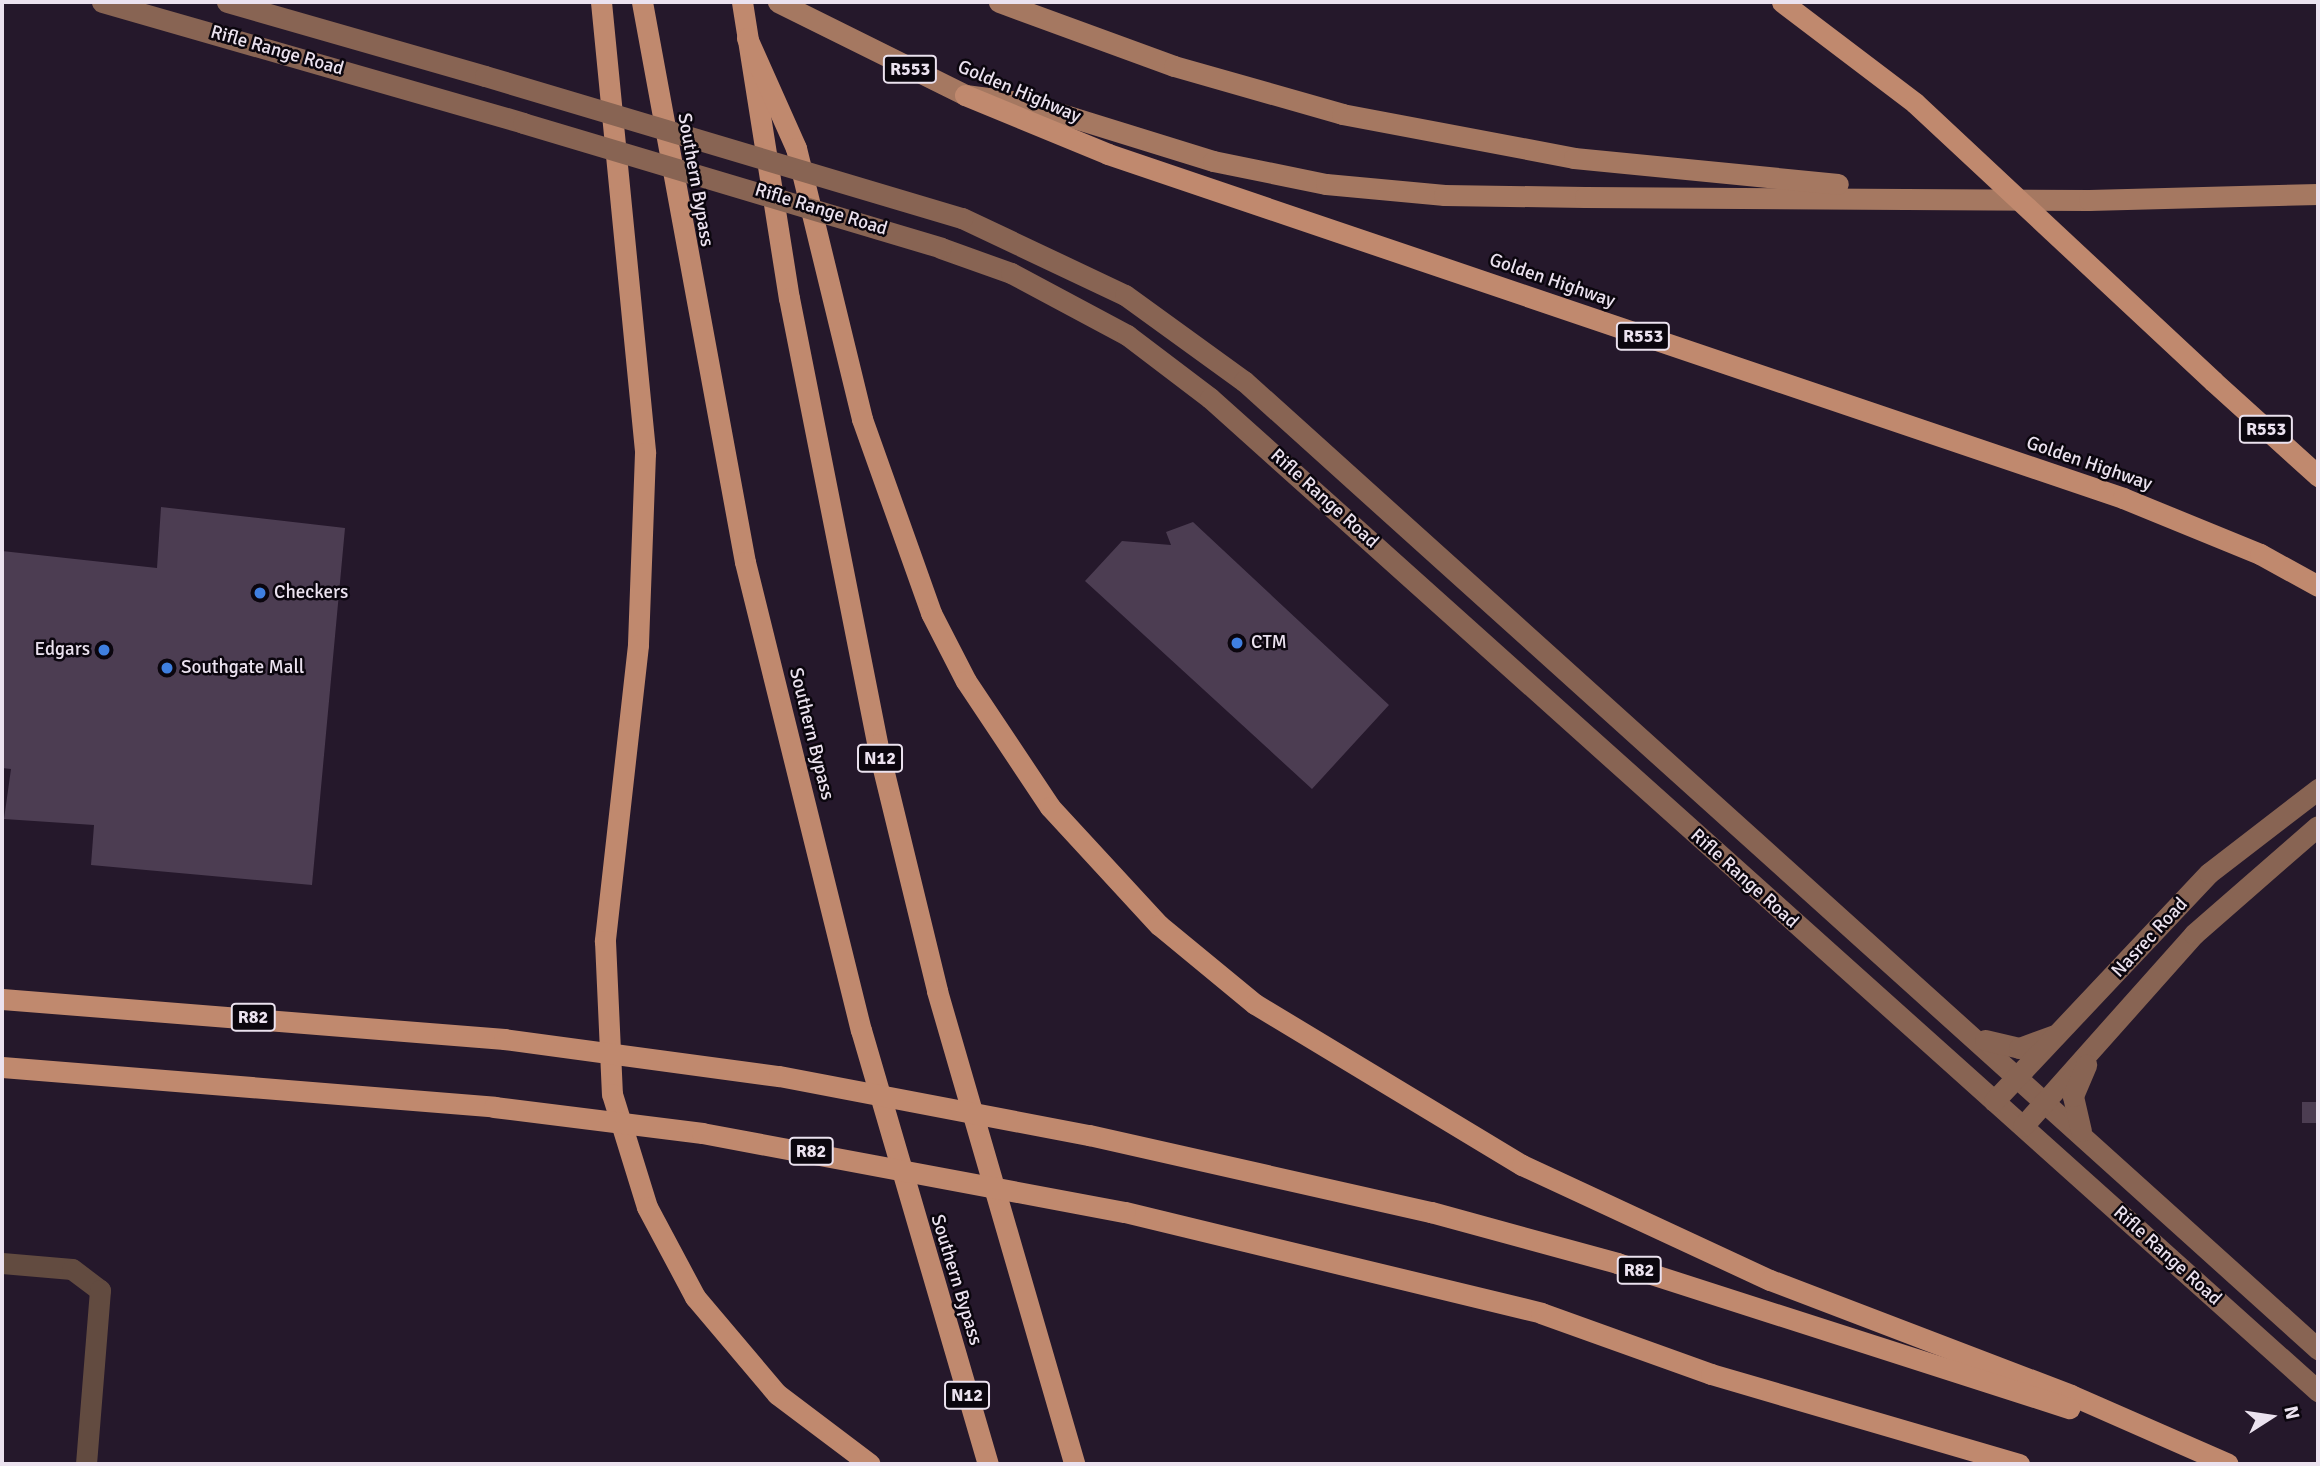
<!DOCTYPE html>
<html>
<head>
<meta charset="utf-8">
<style>
  body { margin:0 }
  #map { position:relative; width:2320px; height:1466px; overflow:hidden; background:#25182b; font-family:Signika,sans-serif }
  div>[style] { position:absolute }
  .building>* { inset:0; background:#4c3d52; transform-origin:0 0 }
  .minor>* { height:21px; margin:-10.5px; padding:0 10.5px; transform-origin:10.5px; border-radius:10.5px; background:#624b40 }
  .secondary>* { height:21px; margin:-10.5px; padding:0 10.5px; transform-origin:10.5px; border-radius:10.5px; background:#886453 }
  .primary>* { height:21px; margin:-10.5px; padding:0 10.5px; transform-origin:10.5px; border-radius:10.5px; background:#a57861 }
  .motorway>* { height:21px; margin:-10.5px; padding:0 10.5px; transform-origin:10.5px; border-radius:10.5px; background:#c0896e }
  .secondary-bridge>* { height:21px; margin:-10.5px; padding:0 10.5px; transform-origin:10.5px; border-radius:10.5px; background:#886453 }
  .motorway-bridge>* { height:21px; margin:-10.5px; padding:0 10.5px; transform-origin:10.5px; border-radius:10.5px; background:#c0896e }
  .dots>* { width:19px; height:19px; translate:-50% -50%; box-sizing:border-box; border:4px solid #0b060e; border-radius:50% }
  span { translate:-50% -50%; white-space:nowrap; text-align:center; line-height:1.15; -webkit-text-stroke:5px #0b060e; paint-order:stroke }
  .shield-label span { padding:2px 5px; background:#0b060e; border:2px solid; border-radius:5px; -webkit-text-stroke-width:0 }
  .shield-label { font-size:18px; color:#ebe2ef; font-weight:700 }
  .street-label { font-size:19px; color:#ebe2ef }
  .poi-label { font-size:19px; color:#ebe2ef }
  .left { translate:0 -50%; text-align:left }
  .right { translate:-100% -50%; text-align:right }
  .frame { position:absolute; inset:0; border:4px solid #ebe2ef; pointer-events:none }
  .north { position:absolute; left:2236px; top:1382px; width:70px; height:70px; -webkit-text-stroke:5px #0b060e; paint-order:stroke; rotate:78deg; font-size:19px; font-weight:700; line-height:28px; text-align:center; color:#ebe2ef }
  .north::after { content:''; display:block; margin:auto; width:24px; height:32px; background:#ebe2ef; clip-path:polygon(50% 0,100% 100%,50% 72%,0 100%) }
</style>
</head>
<body>
<div id="map">
  <div class="building">
    <i style="clip-path:polygon(161px 507px,345px 528px,312px 885px,91px 865px,94px 825px,4px 819px,11px 769px,2px 768px,2px 551px,157px 568px)"></i>
    <i style="clip-path:polygon(1193px 522px,1389px 705px,1312px 789px,1085px 581px,1122px 541px,1171px 545px,1166px 532px)"></i>
    <i style="left:2302px;top:1102px;width:16px;height:21px"></i>
  </div>
  <div class="minor">
    <i style="left:2px;top:1263px;width:70px;rotate:4.9deg"></i>
    <i style="left:72px;top:1269px;width:35px;rotate:37deg"></i>
    <i style="left:100px;top:1290px;width:175px;rotate:94.6deg"></i>
  </div>
  <div class="secondary">
    <i style="left:102px;top:2px;width:438px;rotate:16deg"></i>
    <i style="left:227px;top:2px;width:268px;rotate:16deg"></i>
    <i style="left:962px;top:218px;width:180px;rotate:25.3deg"></i>
    <i style="left:1125px;top:295px;width:147px;rotate:35.9deg"></i>
    <i style="left:1244px;top:381px;width:1446px;rotate:42.03deg"></i>
    <i style="left:941px;top:248px;width:74px;rotate:19.7deg"></i>
    <i style="left:1011px;top:273px;width:132px;rotate:28.1deg"></i>
    <i style="left:1127px;top:335px;width:104px;rotate:37.2deg"></i>
    <i style="left:1210px;top:398px;width:1488px;rotate:41.87deg"></i>
    <i style="left:1985px;top:1040px;width:35px;rotate:13deg"></i>
    <i style="left:2019px;top:1048px;width:37px;rotate:-20deg"></i>
    <i style="left:1994px;top:1101px;width:313px;rotate:-46.7deg"></i>
    <i style="left:2209px;top:873px;width:138px;rotate:-37.6deg"></i>
    <i style="left:2023px;top:1126px;width:257px;rotate:-48.3deg"></i>
    <i style="left:2194px;top:934px;width:164px;rotate:-41.1deg"></i>
    <i style="left:2081px;top:1131px;width:36px;rotate:-103deg"></i>
    <i style="left:2073px;top:1096px;width:34px;rotate:-67deg"></i>
  </div>
  <div class="primary">
    <i style="left:778px;top:2px;width:209px;rotate:26.4deg"></i>
    <i style="left:965px;top:95px;width:62px;rotate:7.5deg"></i>
    <i style="left:1026px;top:103px;width:196px;rotate:17.2deg"></i>
    <i style="left:1213px;top:161px;width:115px;rotate:11.5deg"></i>
    <i style="left:1326px;top:184px;width:119px;rotate:5.3deg"></i>
    <i style="left:1444px;top:195px;width:141px;rotate:0.8deg"></i>
    <i style="left:1585px;top:197px;width:504px;rotate:0.34deg"></i>
    <i style="left:2089px;top:200px;width:229px;rotate:-1.5deg"></i>
    <i style="left:999px;top:2px;width:186px;rotate:20.1deg"></i>
    <i style="left:1174px;top:66px;width:175px;rotate:15.9deg"></i>
    <i style="left:1342px;top:114px;width:236px;rotate:10.7deg"></i>
    <i style="left:1574px;top:158px;width:265px;rotate:5.6deg"></i>
  </div>
  <div class="motorway">
    <i style="left:601px;top:2px;width:453px;rotate:84.4deg"></i>
    <i style="left:645px;top:453px;width:192px;rotate:92.1deg"></i>
    <i style="left:638px;top:645px;width:298px;rotate:96.4deg"></i>
    <i style="left:605px;top:941px;width:153px;rotate:87.4deg"></i>
    <i style="left:612px;top:1094px;width:118px;rotate:72.8deg"></i>
    <i style="left:647px;top:1207px;width:102px;rotate:61.9deg"></i>
    <i style="left:695px;top:1297px;width:127px;rotate:49.8deg"></i>
    <i style="left:777px;top:1394px;width:116px;rotate:37deg"></i>
    <i style="left:642px;top:2px;width:569px;rotate:79.58deg"></i>
    <i style="left:745px;top:562px;width:482px;rotate:76.1deg"></i>
    <i style="left:861px;top:1030px;width:452px;rotate:73.7deg"></i>
    <i style="left:742px;top:2px;width:300px;rotate:81deg"></i>
    <i style="left:789px;top:298px;width:455px;rotate:78.8deg"></i>
    <i style="left:877px;top:744px;width:254px;rotate:76.3deg"></i>
    <i style="left:937px;top:991px;width:492px;rotate:73.8deg"></i>
    <i style="left:1782px;top:2px;width:167px;rotate:37.2deg"></i>
    <i style="left:747px;top:38px;width:120px;rotate:66deg"></i>
    <i style="left:796px;top:148px;width:279px;rotate:76.3deg"></i>
    <i style="left:862px;top:419px;width:206px;rotate:70.4deg"></i>
    <i style="left:931px;top:613px;width:76px;rotate:62.8deg"></i>
    <i style="left:966px;top:681px;width:151px;rotate:56.3deg"></i>
    <i style="left:1050px;top:807px;width:161px;rotate:47.3deg"></i>
    <i style="left:1159px;top:925px;width:124px;rotate:39.5deg"></i>
    <i style="left:1255px;top:1004px;width:312px;rotate:31.1deg"></i>
    <i style="left:1522px;top:1165px;width:273px;rotate:24.9deg"></i>
    <i style="left:1770px;top:1280px;width:322px;rotate:20.9deg"></i>
    <i style="left:2071px;top:1395px;width:171px;rotate:23.7deg"></i>
    <i style="left:965px;top:95px;width:155px;rotate:22.4deg"></i>
    <i style="left:1108px;top:154px;width:1072px;rotate:18.72deg"></i>
    <i style="left:2123px;top:498px;width:148px;rotate:22.2deg"></i>
    <i style="left:2260px;top:554px;width:66px;rotate:28.9deg"></i>
    <i style="left:2213px;top:381px;width:142px;rotate:42.1deg"></i>
    <i style="left:2px;top:999px;width:504px;rotate:4.56deg"></i>
    <i style="left:2px;top:1067px;width:494px;rotate:4.6deg"></i>
    <i style="left:1089px;top:1135px;width:351px;rotate:12.7deg"></i>
    <i style="left:1431px;top:1212px;width:193px;rotate:15.3deg"></i>
    <i style="left:1617px;top:1263px;width:475px;rotate:17.8deg"></i>
    <i style="left:1125px;top:1212px;width:428px;rotate:13.6deg"></i>
    <i style="left:1541px;top:1313px;width:181px;rotate:19.7deg"></i>
    <i style="left:1711px;top:1374px;width:321px;rotate:16.3deg"></i>
  </div>
  <div class="secondary-bridge">
    <i style="left:485px;top:76px;width:498px;rotate:16.6deg"></i>
    <i style="left:523px;top:123px;width:436px;rotate:16.6deg"></i>
  </div>
  <div class="motorway-bridge">
    <i style="left:1915px;top:103px;width:408px;rotate:43deg"></i>
    <i style="left:504px;top:1039px;width:277px;rotate:7.7deg"></i>
    <i style="left:779px;top:1076px;width:316px;rotate:10.8deg"></i>
    <i style="left:494px;top:1107px;width:210px;rotate:7.1deg"></i>
    <i style="left:702px;top:1133px;width:430px;rotate:10.6deg"></i>
  </div>
  <div class="dots">
    <i style="left:260px;top:593px;background:#3f7fe0"></i>
    <i style="left:1237px;top:643px;background:#3f7fe0"></i>
    <i style="left:104px;top:650px;background:#3f7fe0"></i>
    <i style="left:167px;top:668px;background:#3f7fe0"></i>
  </div>
  <div class="shield-label">
    <span style="left:910px;top:69px">R553</span>
    <span style="left:1643px;top:336px">R553</span>
    <span style="left:2266px;top:429px">R553</span>
    <span style="left:880px;top:758px">N12</span>
    <span style="left:253px;top:1017px">R82</span>
    <span style="left:811px;top:1151px">R82</span>
    <span style="left:1639px;top:1270px">R82</span>
    <span style="left:967px;top:1395px">N12</span>
  </div>
  <div class="street-label">
    <span style="left:277px;top:51px;rotate:16deg">Rifle Range Road</span>
    <span style="left:1019px;top:92px;rotate:23deg">Golden Highway</span>
    <span style="left:695px;top:180px;rotate:80deg">Southern Bypass</span>
    <span style="left:821px;top:210px;rotate:17deg">Rifle Range Road</span>
    <span style="left:1552px;top:281px;rotate:19deg">Golden Highway</span>
    <span style="left:2089px;top:464px;rotate:19deg">Golden Highway</span>
    <span style="left:1324px;top:499px;rotate:42deg">Rifle Range Road</span>
    <span style="left:811px;top:734px;rotate:76deg">Southern Bypass</span>
    <span style="left:1744px;top:879px;rotate:42deg">Rifle Range Road</span>
    <span style="left:2150px;top:938px;rotate:-47deg">Nasrec Road</span>
    <span style="left:2167px;top:1256px;rotate:42deg">Rifle Range Road</span>
    <span style="left:956px;top:1280px;rotate:73deg">Southern Bypass</span>
  </div>
  <div class="poi-label">
    <span class="left" style="left:274px;top:593px">Checkers</span>
    <span class="left" style="left:1251px;top:643px">CTM</span>
    <span class="right" style="left:90px;top:650px">Edgars</span>
    <span class="left" style="left:181px;top:668px">Southgate Mall</span>
  </div>
  <div class="frame"></div>
  <div class="north">N</div>
</div>
</body>
</html>
